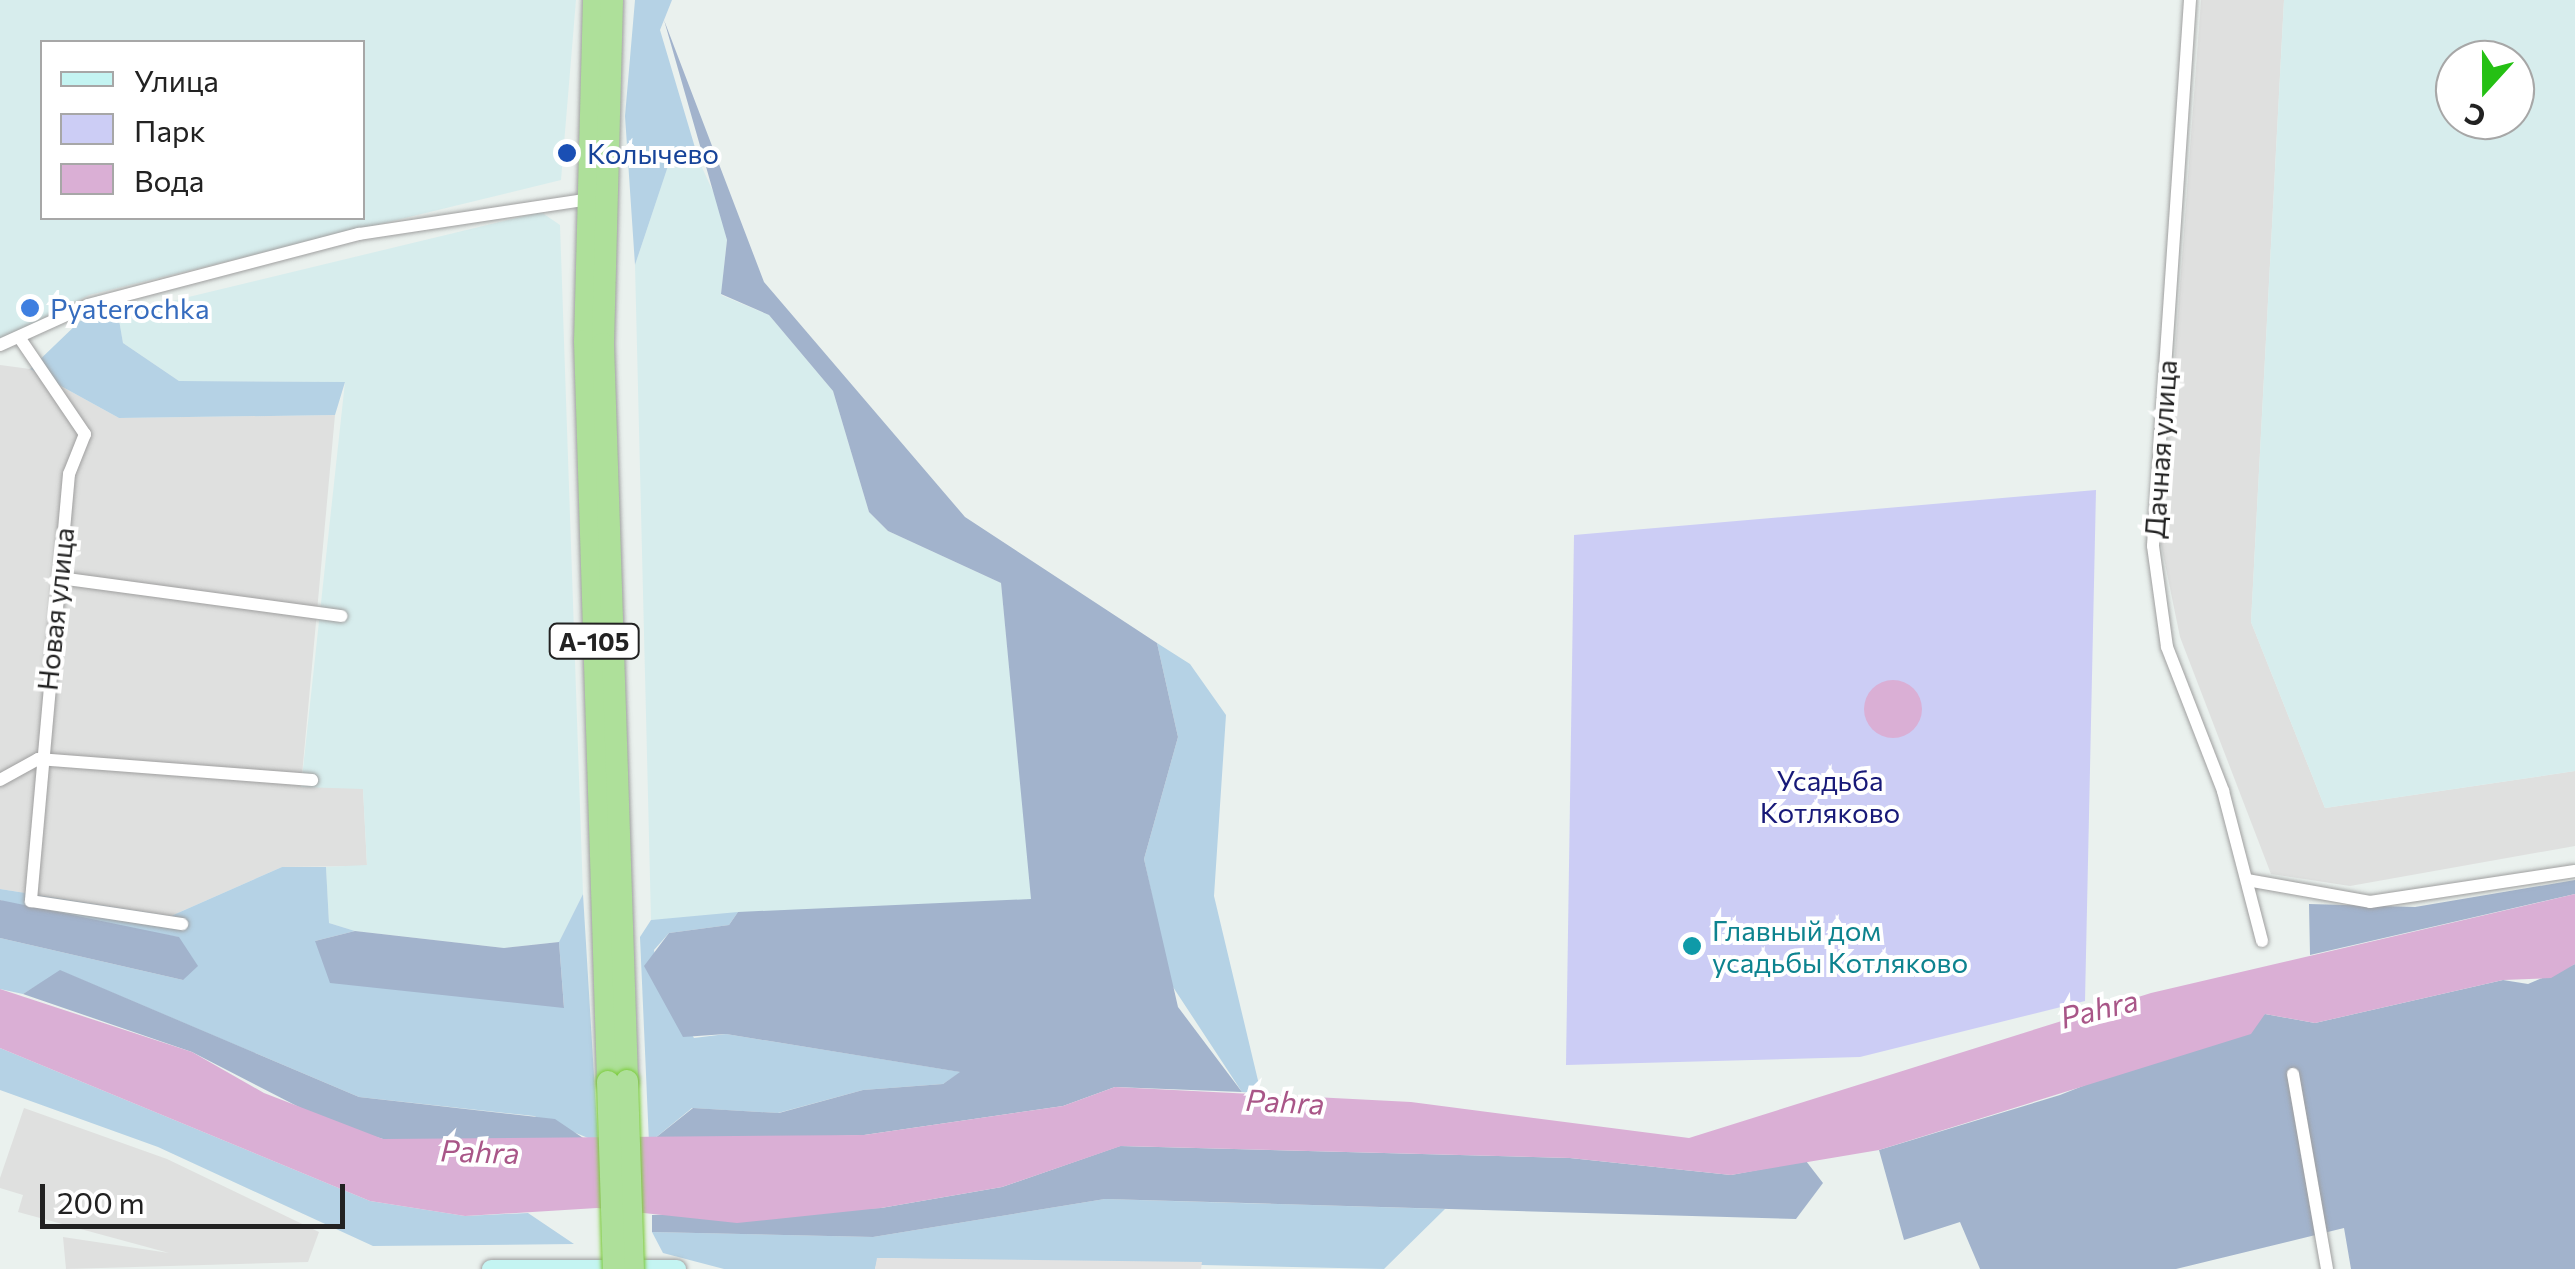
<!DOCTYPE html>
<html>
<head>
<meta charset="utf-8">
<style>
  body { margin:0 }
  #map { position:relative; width:2575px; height:1269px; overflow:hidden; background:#eaf1ee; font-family:Commissioner,sans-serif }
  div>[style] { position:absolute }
  .residential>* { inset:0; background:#dfe0df }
  .farmland>* { inset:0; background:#d7eded }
  .grass>* { inset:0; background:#b5d2e5 }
  .forest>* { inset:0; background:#a2b3cc }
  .park>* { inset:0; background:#cccdf5 }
  .parking>* { inset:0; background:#e2e2e2 }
  .water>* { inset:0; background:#daafd5 }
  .round { border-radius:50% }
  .roads { filter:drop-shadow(0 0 2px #9f9f9f) drop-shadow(0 0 2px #9f9f9f) }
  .street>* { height:12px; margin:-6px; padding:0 6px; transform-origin:6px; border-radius:6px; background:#fff }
  .secondary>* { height:18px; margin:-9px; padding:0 9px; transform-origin:9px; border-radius:9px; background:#c4f4f2 }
  .highway>* { height:22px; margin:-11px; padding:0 11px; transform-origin:11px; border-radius:11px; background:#aee09a }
  .bridges { filter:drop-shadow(0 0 2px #7bcb3a) drop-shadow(0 0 2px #7bcb3a) }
  .highway-bridge>* { height:22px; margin:-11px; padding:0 11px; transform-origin:11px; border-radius:11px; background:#aee09a }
  .dots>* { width:28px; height:28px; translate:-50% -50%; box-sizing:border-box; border:5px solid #fff; border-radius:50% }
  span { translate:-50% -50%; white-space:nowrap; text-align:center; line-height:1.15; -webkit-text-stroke:8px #fff; paint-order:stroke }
  .shield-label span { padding:2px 8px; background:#fff; border:2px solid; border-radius:8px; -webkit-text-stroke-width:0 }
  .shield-label { font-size:25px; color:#222; font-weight:700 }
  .transit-label { font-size:28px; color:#164399 }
  .left { translate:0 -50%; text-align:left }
  .shop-label { font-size:28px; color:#366cbe }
  .street-label { font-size:28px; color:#222 }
  .park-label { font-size:28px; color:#171978 }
  .culture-label { font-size:28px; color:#0d838f }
  .water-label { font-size:30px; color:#a95688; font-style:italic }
  .legend { position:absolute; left:40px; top:40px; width:325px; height:180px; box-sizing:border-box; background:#fff; border:2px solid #a7a7a7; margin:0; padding:12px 18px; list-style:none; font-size:30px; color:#222 }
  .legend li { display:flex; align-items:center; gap:20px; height:50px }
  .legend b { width:50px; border:2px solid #a7a7a7 }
  .north { position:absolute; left:2435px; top:40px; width:100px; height:100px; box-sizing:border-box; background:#fff; border:2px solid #a7a7a7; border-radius:50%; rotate:201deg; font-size:28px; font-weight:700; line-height:40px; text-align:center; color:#222 }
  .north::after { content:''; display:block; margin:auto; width:35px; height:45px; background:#25c014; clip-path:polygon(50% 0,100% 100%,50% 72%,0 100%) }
  .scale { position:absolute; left:40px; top:1184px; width:305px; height:45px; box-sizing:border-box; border:5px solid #222; border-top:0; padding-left:12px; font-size:30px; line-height:35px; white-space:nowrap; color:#222; -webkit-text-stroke:8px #fff; paint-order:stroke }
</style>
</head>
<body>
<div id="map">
  <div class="residential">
    <i style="clip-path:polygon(2201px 0,2284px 0,2251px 622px,2325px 808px,2575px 771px,2575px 846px,2350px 886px,2271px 874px,2180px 637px,2161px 544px)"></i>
    <i style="clip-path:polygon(0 365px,30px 369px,119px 418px,335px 415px,301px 786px,363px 788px,367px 866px,282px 867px,171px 916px,0 889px)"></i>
    <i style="clip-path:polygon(24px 1108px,167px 1159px,319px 1232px,308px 1262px,66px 1269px,63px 1237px,169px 1253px,18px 1212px,23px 1195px,0 1188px,0 1178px)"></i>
  </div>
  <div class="farmland">
    <i style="clip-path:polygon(evenodd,0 0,576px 0,561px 180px,89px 295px,0 341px,0 0,42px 42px,362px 42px,362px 218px,42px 218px,42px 42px)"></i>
    <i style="clip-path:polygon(evenodd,2284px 0,2575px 0,2575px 771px,2325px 808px,2251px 622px,2284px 0,2455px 60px,2515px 60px,2515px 120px,2455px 120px,2455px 60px)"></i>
    <i style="clip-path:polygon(673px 150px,699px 161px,717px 200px,727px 240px,721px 295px,769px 315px,833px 391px,869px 512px,888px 531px,1001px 583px,1032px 900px,651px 920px,635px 265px)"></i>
    <i style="clip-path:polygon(541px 212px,560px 225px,583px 894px,559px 942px,504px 948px,355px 931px,329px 923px,326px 867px,367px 865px,363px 789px,301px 787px,345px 382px,179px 381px,123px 343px,118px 314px)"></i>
  </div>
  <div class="grass">
    <i style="clip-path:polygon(635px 0,672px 0,660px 30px,699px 161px,673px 151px,635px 265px,625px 116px)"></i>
    <i style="clip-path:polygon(131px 304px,118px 314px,123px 343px,179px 381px,345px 382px,335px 415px,119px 418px,30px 369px,80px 321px)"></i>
    <i style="clip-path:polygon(1157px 643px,1190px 664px,1226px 715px,1214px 896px,1261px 1093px,1242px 1092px,1171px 984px,1144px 859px,1178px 737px)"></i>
    <i style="clip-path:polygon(282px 867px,326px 867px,329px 923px,355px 931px,315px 941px,564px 1007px,559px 942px,583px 894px,598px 1142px,534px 1116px,359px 1097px,61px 971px,23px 994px,0 989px,0 938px,183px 980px,178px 937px,36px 913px,0 900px,0 889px,171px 916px)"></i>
    <i style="clip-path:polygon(738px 912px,729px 925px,669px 933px,654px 950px,658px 981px,694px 1038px,726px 1034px,961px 1072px,943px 1084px,863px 1090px,778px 1113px,692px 1108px,649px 1143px,640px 937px,651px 920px)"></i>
    <i style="clip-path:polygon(0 1048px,370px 1201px,465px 1216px,528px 1213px,574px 1244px,373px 1246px,158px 1147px,0 1090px)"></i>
    <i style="clip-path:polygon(1105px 1199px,1445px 1209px,1384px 1269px,878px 1258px,875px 1269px,724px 1269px,663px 1253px,652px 1232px,873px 1237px)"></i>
  </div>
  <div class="forest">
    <i style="clip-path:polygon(664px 20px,764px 282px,965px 517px,1157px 643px,1178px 737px,1144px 859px,1178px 1007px,1242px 1092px,1115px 1087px,1063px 1106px,864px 1135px,649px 1143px,693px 1108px,779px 1113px,863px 1090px,943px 1084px,960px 1072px,726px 1034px,683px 1037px,644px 966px,669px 933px,729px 925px,738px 912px,1031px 899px,1001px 583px,888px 531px,869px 512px,833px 391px,769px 315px,721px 294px,727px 240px)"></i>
    <i style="clip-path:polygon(2575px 880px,2575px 894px,2310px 955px,2309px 904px,2415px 907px)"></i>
    <i style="clip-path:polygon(0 900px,179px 937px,198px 966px,183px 980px,0 938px)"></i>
    <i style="clip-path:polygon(355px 931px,504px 948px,559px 942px,564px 1008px,330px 983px,315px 941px)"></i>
    <i style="clip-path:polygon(2575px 964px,2575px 1269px,2351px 1269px,2344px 1228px,2176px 1269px,1980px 1269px,1960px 1222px,1904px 1240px,1879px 1150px,2060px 1095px,2265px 1014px,2315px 1023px,2503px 980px,2528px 984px)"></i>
    <i style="clip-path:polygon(60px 970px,359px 1097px,555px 1119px,589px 1142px,383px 1139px,332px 1124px,192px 1052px,23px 994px)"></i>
    <i style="clip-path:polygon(1120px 1146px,1570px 1158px,1731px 1175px,1806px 1161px,1823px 1183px,1796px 1219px,1105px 1199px,873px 1237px,652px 1232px,652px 1215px,881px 1208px,1002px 1187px)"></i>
  </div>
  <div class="park">
    <i style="clip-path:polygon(2096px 490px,2085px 1001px,1860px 1057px,1566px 1065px,1574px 535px)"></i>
  </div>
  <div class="parking">
    <i style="clip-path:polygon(877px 1258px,1202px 1262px,1201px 1269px,875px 1269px)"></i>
  </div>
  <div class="water">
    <i class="round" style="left:1864px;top:680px;width:58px;height:58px"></i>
    <i style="clip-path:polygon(2575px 894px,2575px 964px,2551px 978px,2503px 980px,2315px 1023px,2265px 1014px,2251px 1034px,1879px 1150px,1731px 1175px,1570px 1158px,1121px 1146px,1002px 1187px,881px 1208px,737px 1223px,597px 1208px,465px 1216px,370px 1201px,0 1048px,0 989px,192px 1052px,264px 1093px,383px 1139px,864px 1135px,1063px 1106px,1115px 1087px,1411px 1102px,1689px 1138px,2151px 993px)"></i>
  </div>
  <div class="roads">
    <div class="street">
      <i style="left:2190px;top:0;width:547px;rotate:93.88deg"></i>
      <i style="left:2153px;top:546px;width:102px;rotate:82.1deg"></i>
      <i style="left:2167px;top:647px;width:155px;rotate:68.7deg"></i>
      <i style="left:2223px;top:791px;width:155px;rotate:75.4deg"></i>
      <i style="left:21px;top:340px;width:114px;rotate:55.8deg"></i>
      <i style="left:85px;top:434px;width:43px;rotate:111.8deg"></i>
      <i style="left:69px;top:474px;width:429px;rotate:95.1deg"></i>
      <i style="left:31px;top:901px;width:153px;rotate:8.7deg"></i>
      <i style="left:0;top:345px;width:97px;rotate:-24.4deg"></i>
      <i style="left:88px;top:305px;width:280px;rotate:-14.7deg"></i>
      <i style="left:359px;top:234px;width:227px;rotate:-8.6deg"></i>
      <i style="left:60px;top:578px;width:284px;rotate:7.7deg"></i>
      <i style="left:0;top:780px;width:43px;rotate:-28.9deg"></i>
      <i style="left:38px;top:759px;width:275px;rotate:4.4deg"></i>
      <i style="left:2247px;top:880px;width:125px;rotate:10.1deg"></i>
      <i style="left:2370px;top:902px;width:207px;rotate:-8.6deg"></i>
      <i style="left:2293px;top:1074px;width:198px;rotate:80.1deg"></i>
    </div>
    <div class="secondary">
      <i style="left:491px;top:1269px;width:186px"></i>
    </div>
    <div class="highway">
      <i style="left:594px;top:0;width:341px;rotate:91.5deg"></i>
      <i style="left:585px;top:341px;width:741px;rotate:88.22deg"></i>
      <i style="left:612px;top:0;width:344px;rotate:91.5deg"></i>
      <i style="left:603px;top:344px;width:737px;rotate:88.13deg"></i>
    </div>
  </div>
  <div class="bridges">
    <div class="highway-bridge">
      <i style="left:627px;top:1081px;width:188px;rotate:88.2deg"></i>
      <i style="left:608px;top:1082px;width:187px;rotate:88.2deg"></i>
    </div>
  </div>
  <div class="dots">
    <i style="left:567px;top:153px;background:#1a4fb4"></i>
    <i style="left:30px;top:308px;background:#3f7fe0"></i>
    <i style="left:1692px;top:946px;background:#0f9aa8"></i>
  </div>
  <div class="shield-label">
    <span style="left:594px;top:641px">А-105</span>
  </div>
  <div class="transit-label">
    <span class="left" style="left:587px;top:153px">Колычево</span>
  </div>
  <div class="shop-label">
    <span class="left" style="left:50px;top:308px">Pyaterochka</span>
  </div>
  <div class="street-label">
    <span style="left:2160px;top:449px;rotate:-86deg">Дачная улица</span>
    <span style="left:55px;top:609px;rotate:-84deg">Новая улица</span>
  </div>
  <div class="park-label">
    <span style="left:1830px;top:796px">Усадьба<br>Котляково</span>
  </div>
  <div class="culture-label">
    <span class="left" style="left:1712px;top:946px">Главный дом<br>усадьбы Котляково</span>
  </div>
  <div class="water-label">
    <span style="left:2099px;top:1008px;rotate:-14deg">Pahra</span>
    <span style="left:1285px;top:1101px;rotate:3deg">Pahra</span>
    <span style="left:480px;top:1151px;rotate:2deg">Pahra</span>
  </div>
  <ul class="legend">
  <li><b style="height:12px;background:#c4f4f2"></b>Улица</li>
  <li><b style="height:28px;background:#cccdf5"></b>Парк</li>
  <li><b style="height:28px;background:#daafd5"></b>Вода</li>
  </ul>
  <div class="north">С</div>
  <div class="scale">200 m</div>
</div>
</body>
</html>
